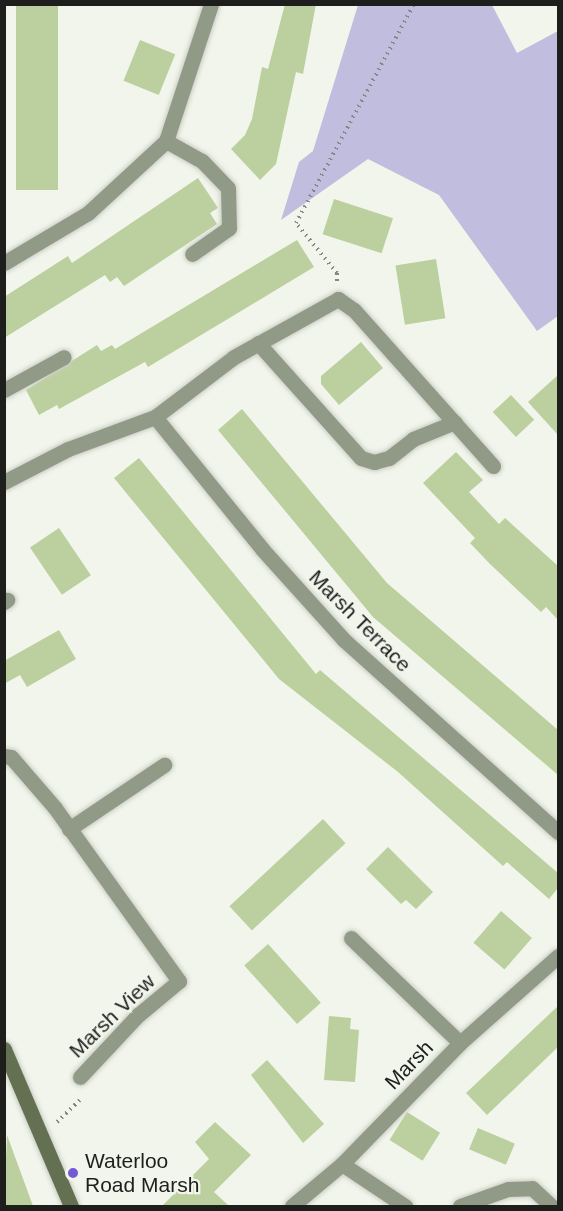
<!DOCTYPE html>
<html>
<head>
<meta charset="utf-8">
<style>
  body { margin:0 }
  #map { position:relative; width:563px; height:1211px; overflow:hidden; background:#f1f5eb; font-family:Arial,sans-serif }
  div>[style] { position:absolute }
  .green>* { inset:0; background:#c0bdde }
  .building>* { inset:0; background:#bcd09f; transform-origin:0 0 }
  .path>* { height:4px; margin-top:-2px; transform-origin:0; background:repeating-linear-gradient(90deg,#858881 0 1.5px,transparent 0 6px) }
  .roads { filter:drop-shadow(0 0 2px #cbcec6) drop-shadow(0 0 2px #cbcec6) }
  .service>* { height:15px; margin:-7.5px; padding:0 7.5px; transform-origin:7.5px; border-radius:7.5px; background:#919a86 }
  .minor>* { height:15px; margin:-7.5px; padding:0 7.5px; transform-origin:7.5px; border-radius:7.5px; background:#919a86 }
  .secondary>* { height:15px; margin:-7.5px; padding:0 7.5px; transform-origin:7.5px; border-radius:7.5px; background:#637052 }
  .dots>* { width:16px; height:16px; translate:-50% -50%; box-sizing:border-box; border:3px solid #f1f5eb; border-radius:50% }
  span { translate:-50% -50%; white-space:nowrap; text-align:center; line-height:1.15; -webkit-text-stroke:4.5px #f1f5eb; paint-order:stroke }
  .street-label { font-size:21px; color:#1e1f1c }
  .poi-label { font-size:21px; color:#1e1f1c }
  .left { translate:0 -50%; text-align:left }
  .frame { position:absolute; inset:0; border:6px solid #1e1f1c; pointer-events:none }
</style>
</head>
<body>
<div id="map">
  <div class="green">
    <i style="clip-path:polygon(358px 5px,492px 5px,517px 53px,558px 31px,558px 316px,537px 331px,439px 195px,368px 159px,281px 220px,299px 162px,313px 151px)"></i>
  </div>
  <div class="building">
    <i style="left:16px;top:4px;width:42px;height:186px"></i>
    <i style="clip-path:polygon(285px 4px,316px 4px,303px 74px,296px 72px,276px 164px,260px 180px,231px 149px,245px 135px,252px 119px,262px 67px,268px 69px)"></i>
    <i style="left:140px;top:40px;width:38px;height:44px;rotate:22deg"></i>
    <i style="clip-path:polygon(198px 178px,218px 208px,210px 213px,217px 224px,124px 286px,117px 277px,110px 282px,105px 275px,4px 338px,4px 297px,68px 256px,72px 263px)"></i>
    <i style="left:334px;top:199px;width:62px;height:37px;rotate:18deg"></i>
    <i style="clip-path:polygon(297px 240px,314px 267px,148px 367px,145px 362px,59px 409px,57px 405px,39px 415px,26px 390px,97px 345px,101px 351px,112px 345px,115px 349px)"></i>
    <i style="left:436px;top:259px;width:60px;height:41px;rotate:81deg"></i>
    <i style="clip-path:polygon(361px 342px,383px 368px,339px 405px,321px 384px,321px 376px)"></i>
    <i style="clip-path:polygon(558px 375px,558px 435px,528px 402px)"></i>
    <i style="left:511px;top:395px;width:34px;height:25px;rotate:47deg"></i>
    <i style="clip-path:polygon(242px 409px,387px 583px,558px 730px,558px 775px,373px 617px,218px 430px)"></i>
    <i style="clip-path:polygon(456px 452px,483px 480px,469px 492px,499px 524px,505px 518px,558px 566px,558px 620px,546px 607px,541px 612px,490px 564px,470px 543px,475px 538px,423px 483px)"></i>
    <i style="clip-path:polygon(139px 458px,316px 674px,320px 670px,558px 873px,558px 888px,549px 899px,507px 862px,503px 866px,398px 772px,279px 679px,114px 478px)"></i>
    <i style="left:59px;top:528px;width:57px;height:35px;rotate:56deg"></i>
    <i style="clip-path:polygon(59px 630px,76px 659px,27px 687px,20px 675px,4px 684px,4px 661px)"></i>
    <i style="left:323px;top:819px;width:33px;height:128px;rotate:47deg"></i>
    <i style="clip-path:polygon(388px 847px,433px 892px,416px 909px,406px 900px,401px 904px,366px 869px)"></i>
    <i style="left:501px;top:911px;width:41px;height:42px;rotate:41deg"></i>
    <i style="left:268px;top:944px;width:79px;height:32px;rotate:48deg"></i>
    <i style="clip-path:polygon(558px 1006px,558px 1047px,487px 1115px,466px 1093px)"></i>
    <i style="clip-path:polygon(329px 1016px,351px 1018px,350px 1029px,359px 1030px,355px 1082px,324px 1080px)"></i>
    <i style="clip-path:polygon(267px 1060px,324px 1124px,303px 1143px,251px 1075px)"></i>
    <i style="left:407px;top:1112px;width:39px;height:33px;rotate:32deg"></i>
    <i style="clip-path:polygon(215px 1122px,251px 1155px,214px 1192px,229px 1206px,162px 1206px,209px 1159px,195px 1142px)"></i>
    <i style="left:478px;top:1128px;width:40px;height:23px;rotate:23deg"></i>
    <i style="clip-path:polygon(7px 1135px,33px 1206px,4px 1206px)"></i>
  </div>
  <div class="path">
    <i style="left:337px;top:281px;width:8px;rotate:-90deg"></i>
    <i style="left:337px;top:273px;width:65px;rotate:-129.4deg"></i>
    <i style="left:296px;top:223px;width:249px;rotate:-61.7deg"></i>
    <i style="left:57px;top:1122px;width:35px;rotate:-44deg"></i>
  </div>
  <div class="roads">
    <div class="service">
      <i style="left:338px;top:299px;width:19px;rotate:35deg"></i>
      <i style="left:354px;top:310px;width:209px;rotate:48.3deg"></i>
      <i style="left:258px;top:343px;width:154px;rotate:48.2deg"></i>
      <i style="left:361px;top:458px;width:14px;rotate:17deg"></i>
      <i style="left:374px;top:462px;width:16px;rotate:-15deg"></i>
      <i style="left:389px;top:458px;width:31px;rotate:-38deg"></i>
      <i style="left:413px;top:439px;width:45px;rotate:-22deg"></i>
      <i style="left:4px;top:390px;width:68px;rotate:-28.8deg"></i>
      <i style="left:80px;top:1077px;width:85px;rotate:-46.9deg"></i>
    </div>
    <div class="minor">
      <i style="left:166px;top:141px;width:41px;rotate:29.1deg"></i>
      <i style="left:202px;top:161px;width:37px;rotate:46deg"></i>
      <i style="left:228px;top:188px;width:40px;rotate:88.6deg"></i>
      <i style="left:229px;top:228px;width:45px;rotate:144.9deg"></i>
      <i style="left:4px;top:263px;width:98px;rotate:-30.8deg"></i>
      <i style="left:88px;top:213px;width:106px;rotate:-42.7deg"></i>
      <i style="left:166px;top:141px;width:144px;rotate:-71.8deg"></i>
      <i style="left:155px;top:417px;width:171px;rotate:50.9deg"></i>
      <i style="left:263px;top:550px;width:121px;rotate:48deg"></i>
      <i style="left:344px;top:640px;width:288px;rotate:41.9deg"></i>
      <i style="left:4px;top:482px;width:72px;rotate:-27.3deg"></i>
      <i style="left:68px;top:449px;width:93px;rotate:-20.2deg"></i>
      <i style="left:155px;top:417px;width:99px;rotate:-37.2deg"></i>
      <i style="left:234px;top:357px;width:119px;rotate:-29.1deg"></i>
      <i style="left:4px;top:602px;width:4px;rotate:-34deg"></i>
      <i style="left:4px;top:756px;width:7px;rotate:8deg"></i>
      <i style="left:11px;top:757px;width:67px;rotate:49.2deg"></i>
      <i style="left:55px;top:808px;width:213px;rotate:54.4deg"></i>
      <i style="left:179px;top:981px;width:53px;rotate:140.3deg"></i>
      <i style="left:69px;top:829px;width:115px;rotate:-34deg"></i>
      <i style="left:351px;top:938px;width:151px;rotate:43.9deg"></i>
      <i style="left:342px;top:1164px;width:76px;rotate:33.7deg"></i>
      <i style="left:292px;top:1206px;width:65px;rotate:-40deg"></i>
      <i style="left:342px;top:1164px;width:169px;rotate:-45.7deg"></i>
      <i style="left:460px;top:1043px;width:131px;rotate:-41.6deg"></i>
      <i style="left:460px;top:1206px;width:51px;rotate:-19.5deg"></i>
      <i style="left:508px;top:1189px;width:24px;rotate:-2deg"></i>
      <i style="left:532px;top:1188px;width:26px;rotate:43deg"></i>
    </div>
    <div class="secondary">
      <i style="left:4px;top:1049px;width:171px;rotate:66.9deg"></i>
    </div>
  </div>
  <div class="dots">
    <i style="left:73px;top:1173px;background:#735ad4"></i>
  </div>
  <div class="street-label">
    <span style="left:360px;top:621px;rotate:45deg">Marsh Terrace</span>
    <span style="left:112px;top:1016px;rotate:-44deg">Marsh View</span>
    <span style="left:409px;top:1065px;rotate:-46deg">Marsh</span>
  </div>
  <div class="poi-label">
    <span class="left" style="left:85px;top:1173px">Waterloo<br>Road Marsh</span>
  </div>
  <div class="frame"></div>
</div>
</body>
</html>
